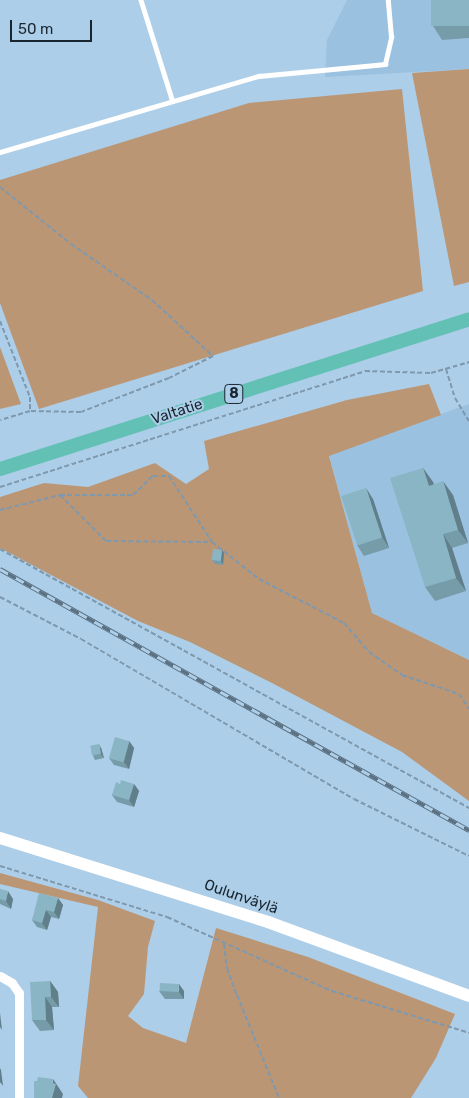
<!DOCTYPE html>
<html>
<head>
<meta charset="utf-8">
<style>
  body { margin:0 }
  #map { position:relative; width:469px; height:1098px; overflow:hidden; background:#adcee8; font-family:Rubik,sans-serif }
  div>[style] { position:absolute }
  .built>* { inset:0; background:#9bc1e0 }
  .green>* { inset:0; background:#bb9675 }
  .path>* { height:2px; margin-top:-1px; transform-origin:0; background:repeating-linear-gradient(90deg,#7e98ad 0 5px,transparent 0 7.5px) }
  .service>* { height:4.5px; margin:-2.25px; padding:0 2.25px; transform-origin:2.25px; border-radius:2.25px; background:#fff }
  .minor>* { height:9px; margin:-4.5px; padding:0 4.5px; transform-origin:4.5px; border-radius:4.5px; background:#fff }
  .secondary>* { height:12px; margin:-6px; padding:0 6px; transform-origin:6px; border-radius:6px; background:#fff }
  .trunk>* { height:14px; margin:-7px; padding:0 7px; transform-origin:7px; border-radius:7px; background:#62c0b4 }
  .rail>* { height:5px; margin-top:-2.5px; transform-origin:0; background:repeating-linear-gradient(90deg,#adcee8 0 9px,#5b7081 0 18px); box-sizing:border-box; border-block:1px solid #5b7081 }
  .wall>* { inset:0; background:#779ca9 }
  .shaded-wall>* { inset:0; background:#617f8a }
  .building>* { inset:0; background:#8ab5c5; transform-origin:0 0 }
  span { translate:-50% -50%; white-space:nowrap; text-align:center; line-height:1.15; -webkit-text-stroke:4px #adcee8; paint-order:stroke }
  .shield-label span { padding:1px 4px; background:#adcee8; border:1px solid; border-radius:4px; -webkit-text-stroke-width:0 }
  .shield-label { font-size:14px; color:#192630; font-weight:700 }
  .street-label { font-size:15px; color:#192630 }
  .scale { position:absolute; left:10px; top:20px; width:82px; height:22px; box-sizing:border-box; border:2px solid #192630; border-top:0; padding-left:6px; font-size:15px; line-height:18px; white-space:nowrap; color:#192630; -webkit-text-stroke:4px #adcee8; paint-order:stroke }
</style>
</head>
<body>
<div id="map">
  <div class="built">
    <i style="clip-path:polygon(347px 0,469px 0,469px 69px,325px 77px,327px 40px)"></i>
    <i style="clip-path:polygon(469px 404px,469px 660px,372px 613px,329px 455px)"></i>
  </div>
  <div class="green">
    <i style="clip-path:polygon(469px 69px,469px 282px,454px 286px,412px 73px)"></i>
    <i style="clip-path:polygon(402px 89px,423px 291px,39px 409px,0 303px,0 180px,249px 103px)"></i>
    <i style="clip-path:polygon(0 347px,21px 404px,0 409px)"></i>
    <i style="clip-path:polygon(429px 384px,441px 415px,329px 456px,372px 613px,469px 660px,469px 801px,402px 752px,272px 683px,190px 642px,138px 621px,0 548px,0 497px,44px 483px,88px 487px,155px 463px,186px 484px,209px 469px,204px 441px,347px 400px)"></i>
    <i style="clip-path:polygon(0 873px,98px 900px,155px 921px,148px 947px,144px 994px,128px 1016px,143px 1028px,186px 1043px,216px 928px,308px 957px,455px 1014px,436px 1058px,411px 1098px,88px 1098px,78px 1086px,98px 907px,0 884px)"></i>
  </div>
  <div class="path">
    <i style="left:0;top:187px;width:91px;rotate:38.8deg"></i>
    <i style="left:71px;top:244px;width:98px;rotate:34.7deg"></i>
    <i style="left:152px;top:300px;width:83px;rotate:42.6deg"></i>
    <i style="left:213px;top:356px;width:49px;rotate:153.4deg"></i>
    <i style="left:169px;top:378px;width:94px;rotate:158.9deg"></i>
    <i style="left:81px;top:412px;width:51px;rotate:-178.9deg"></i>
    <i style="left:30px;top:411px;width:31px;rotate:163deg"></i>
    <i style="left:0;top:321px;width:82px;rotate:68.5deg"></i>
    <i style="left:30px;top:397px;width:14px;rotate:90deg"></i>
    <i style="left:446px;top:369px;width:30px;rotate:73deg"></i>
    <i style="left:455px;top:398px;width:27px;rotate:59deg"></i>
    <i style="left:0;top:487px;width:383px;rotate:-17.6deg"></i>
    <i style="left:365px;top:371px;width:66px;rotate:1.7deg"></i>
    <i style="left:431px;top:373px;width:40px;rotate:-16deg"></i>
    <i style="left:60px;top:495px;width:73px"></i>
    <i style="left:133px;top:495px;width:28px;rotate:-44deg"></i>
    <i style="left:153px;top:476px;width:16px"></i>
    <i style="left:169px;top:476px;width:79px;rotate:56.9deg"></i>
    <i style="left:0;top:510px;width:62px;rotate:-14deg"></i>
    <i style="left:60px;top:495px;width:65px;rotate:45deg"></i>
    <i style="left:106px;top:541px;width:106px;rotate:0.5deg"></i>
    <i style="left:212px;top:542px;width:60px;rotate:38.2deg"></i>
    <i style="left:259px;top:579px;width:96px;rotate:27.4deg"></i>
    <i style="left:344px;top:623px;width:38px;rotate:49deg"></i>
    <i style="left:369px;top:652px;width:40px;rotate:34.9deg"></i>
    <i style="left:402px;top:675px;width:60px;rotate:18.4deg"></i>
    <i style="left:459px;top:694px;width:18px;rotate:56deg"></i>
    <i style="left:0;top:549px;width:536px;rotate:28.91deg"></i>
    <i style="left:0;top:597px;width:91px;rotate:27.4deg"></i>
    <i style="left:81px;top:639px;width:316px;rotate:30.4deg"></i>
    <i style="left:354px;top:799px;width:128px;rotate:26.4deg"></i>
    <i style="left:0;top:866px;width:175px;rotate:17deg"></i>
    <i style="left:167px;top:917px;width:181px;rotate:24.2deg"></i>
    <i style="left:332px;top:991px;width:143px;rotate:17deg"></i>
    <i style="left:224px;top:944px;width:24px;rotate:83deg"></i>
    <i style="left:227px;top:968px;width:29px;rotate:70deg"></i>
    <i style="left:237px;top:995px;width:111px;rotate:67.8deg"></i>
  </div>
  <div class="service">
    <i style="left:141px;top:0;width:104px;rotate:72.6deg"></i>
    <i style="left:0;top:152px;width:270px;rotate:-16.4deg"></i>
    <i style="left:259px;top:76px;width:127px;rotate:-5.4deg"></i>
    <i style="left:385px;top:64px;width:28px;rotate:-77deg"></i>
    <i style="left:391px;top:37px;width:37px;rotate:-95deg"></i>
  </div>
  <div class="minor">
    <i style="left:0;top:976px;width:14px;rotate:30deg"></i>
    <i style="left:12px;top:983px;width:12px;rotate:55deg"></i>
    <i style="left:19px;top:993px;width:105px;rotate:90deg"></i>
  </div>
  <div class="secondary">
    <i style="left:0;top:838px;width:281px;rotate:17.4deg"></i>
    <i style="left:268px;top:922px;width:214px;rotate:20.2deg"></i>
  </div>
  <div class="trunk">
    <i style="left:0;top:469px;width:492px;rotate:-17.7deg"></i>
  </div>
  <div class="rail">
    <i style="left:0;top:569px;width:537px;rotate:29.1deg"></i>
  </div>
  <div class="wall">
    <i style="clip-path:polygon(469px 0,469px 38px,442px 40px,433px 26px)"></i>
    <i style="clip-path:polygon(423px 468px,433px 482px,434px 484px,453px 495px,468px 543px,452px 548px,466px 591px,435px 601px,425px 587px)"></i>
    <i style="clip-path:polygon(373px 499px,389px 548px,364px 556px,357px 545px)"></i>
    <i style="clip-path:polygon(222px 550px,224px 553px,223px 565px,215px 564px,212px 560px)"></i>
    <i style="clip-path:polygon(129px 741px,134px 748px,129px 769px,114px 765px,109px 758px)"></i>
    <i style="clip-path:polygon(101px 748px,104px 758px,95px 760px,93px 756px)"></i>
    <i style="clip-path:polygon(120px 784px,134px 784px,139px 791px,134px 807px,117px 802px,112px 795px)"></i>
    <i style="clip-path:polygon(0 889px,13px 899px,11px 909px,0 904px)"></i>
    <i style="clip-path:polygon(58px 898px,63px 905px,59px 919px,51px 917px,47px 930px,37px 927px,32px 920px)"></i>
    <i style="clip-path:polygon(50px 981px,58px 992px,59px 1007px,52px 1007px,54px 1030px,40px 1031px,32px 1020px)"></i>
    <i style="clip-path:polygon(159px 991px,184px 991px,184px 999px,165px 999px)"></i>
  </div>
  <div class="shaded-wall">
    <i style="clip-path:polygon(423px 468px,433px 482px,438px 500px,429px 486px)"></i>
    <i style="clip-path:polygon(443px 481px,453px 495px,468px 543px,458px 530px)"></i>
    <i style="clip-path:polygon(366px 488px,373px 499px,389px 548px,382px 537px)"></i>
    <i style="clip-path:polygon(443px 534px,452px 548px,466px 591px,456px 578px)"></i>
    <i style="clip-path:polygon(222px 550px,224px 553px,223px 565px,221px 561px)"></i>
    <i style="clip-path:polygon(129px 741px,134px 748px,129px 769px,124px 762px)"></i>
    <i style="clip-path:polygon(99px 744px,101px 748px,104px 758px,101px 754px)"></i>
    <i style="clip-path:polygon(134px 784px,139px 791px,134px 807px,129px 800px)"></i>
    <i style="clip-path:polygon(8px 891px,13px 899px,11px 909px,6px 901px)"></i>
    <i style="clip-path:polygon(58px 898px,63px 905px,59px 919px,54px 912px)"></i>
    <i style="clip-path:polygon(46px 910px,51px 917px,47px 930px,42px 923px)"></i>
    <i style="clip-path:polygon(50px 981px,58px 992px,59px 1007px,51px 997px)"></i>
    <i style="clip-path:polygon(179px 984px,184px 991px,184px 999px,179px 992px)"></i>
    <i style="clip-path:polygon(45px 997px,52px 1007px,54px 1030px,46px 1020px)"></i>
    <i style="clip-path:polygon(0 1013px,2px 1030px,0 1027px)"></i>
    <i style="clip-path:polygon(0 1068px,1px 1070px,3px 1086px,0 1082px)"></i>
    <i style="clip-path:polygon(53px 1079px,63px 1094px,62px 1098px,52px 1098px)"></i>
  </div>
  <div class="building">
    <i style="left:431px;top:0;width:38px;height:26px"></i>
    <i style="clip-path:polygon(423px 468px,429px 486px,443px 481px,458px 530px,443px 534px,456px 578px,425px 587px,390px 478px)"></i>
    <i style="left:366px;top:488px;width:52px;height:26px;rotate:72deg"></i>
    <i style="left:213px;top:549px;width:9px;height:11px;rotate:6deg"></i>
    <i style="left:115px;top:737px;width:15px;height:22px;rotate:16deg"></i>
    <i style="left:99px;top:744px;width:10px;height:9px;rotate:79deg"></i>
    <i style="clip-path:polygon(121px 780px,134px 784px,129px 800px,112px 795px,116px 782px,120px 784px)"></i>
    <i style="clip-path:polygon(0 889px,8px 891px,6px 901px,0 899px)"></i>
    <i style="clip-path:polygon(39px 893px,58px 898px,54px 912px,46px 910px,42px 923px,32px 920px)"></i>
    <i style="clip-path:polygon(50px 981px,51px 997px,45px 997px,46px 1020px,32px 1020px,30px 982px)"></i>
    <i style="left:160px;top:983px;width:19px;height:8px;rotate:3deg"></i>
    <i style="clip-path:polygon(38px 1077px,53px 1079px,52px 1083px,56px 1084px,52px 1098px,34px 1098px,34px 1081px,37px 1081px)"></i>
  </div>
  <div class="shield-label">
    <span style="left:234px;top:394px">8</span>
  </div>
  <div class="street-label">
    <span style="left:177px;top:412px;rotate:-18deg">Valtatie</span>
    <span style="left:241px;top:897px;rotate:19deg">Oulunväylä</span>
  </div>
  <div class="scale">50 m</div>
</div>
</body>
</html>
